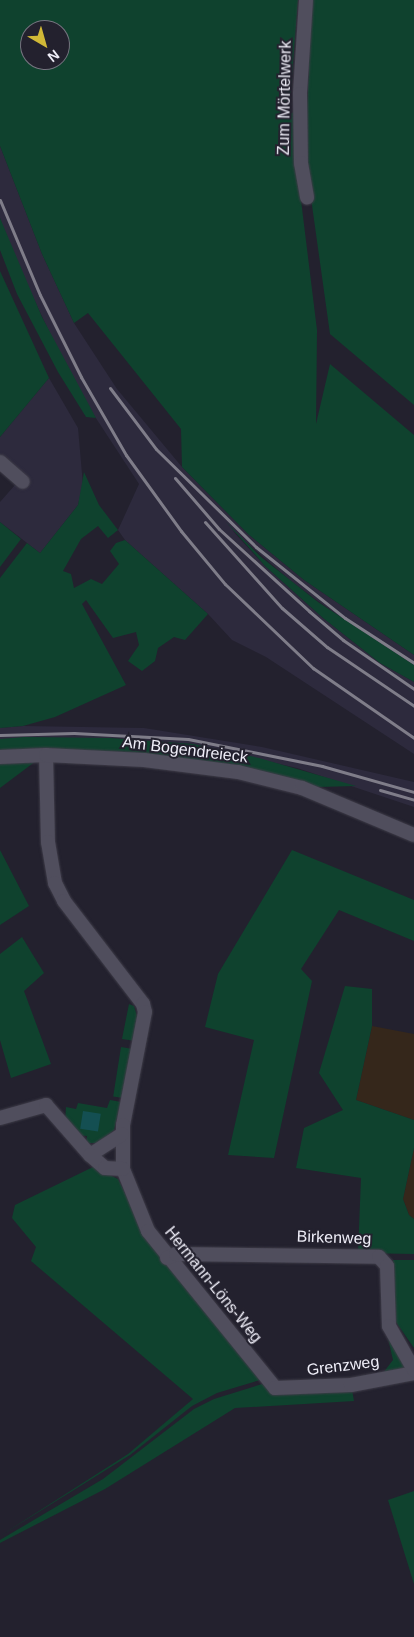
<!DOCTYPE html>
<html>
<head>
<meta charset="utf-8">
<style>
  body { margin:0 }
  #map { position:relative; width:414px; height:1637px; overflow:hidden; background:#23212e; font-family:Helvetica,sans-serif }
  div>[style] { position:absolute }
  .commercial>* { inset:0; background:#35271b }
  .built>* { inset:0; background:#2d2a3d }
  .green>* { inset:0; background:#0f422e; transform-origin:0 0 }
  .water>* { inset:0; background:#144f52; transform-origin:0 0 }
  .roads { filter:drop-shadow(0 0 1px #3e3c48) drop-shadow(0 0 1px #3e3c48) }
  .minor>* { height:14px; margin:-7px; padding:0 7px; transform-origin:7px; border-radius:7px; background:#504e5d }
  .rail>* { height:3px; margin:-1.5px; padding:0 1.5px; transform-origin:1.5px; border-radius:1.5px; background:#7f7d89 }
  span { translate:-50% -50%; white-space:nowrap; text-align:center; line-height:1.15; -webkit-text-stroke:4px #23212e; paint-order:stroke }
  .street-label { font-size:16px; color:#efeef8 }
  .north { position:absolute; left:20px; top:20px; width:50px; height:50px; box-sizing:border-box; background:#23212e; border:1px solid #75737f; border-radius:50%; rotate:142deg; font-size:14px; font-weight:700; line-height:20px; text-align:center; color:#efeef8 }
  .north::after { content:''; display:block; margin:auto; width:18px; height:22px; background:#d0b837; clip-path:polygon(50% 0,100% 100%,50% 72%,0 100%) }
</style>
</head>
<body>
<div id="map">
  <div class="commercial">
    <i style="clip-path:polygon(372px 1026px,414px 1034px,414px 1120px,356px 1100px)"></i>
    <i style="clip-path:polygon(414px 1148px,414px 1219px,409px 1215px,403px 1199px)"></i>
  </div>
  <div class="built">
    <i style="clip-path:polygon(0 146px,42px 254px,74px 323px,117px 389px,182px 467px,248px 534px,304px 580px,414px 655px,414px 665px,358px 630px,292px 582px,232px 530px,265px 566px,323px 618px,380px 663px,414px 682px,414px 754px,266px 657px,232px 640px,208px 614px,125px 540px,118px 530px,139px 484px,88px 406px,63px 361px,9px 246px,0 218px)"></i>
    <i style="clip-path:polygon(49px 378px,78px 428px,83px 485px,78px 505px,40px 553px,0 522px,0 502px,22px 477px,0 459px,0 437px)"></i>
    <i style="clip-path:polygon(23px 726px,144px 728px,262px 747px,414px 782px,414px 807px,297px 768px,193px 744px,110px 738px,0 739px,0 728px)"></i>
  </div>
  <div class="green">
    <i style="clip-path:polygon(evenodd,0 0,298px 0,289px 114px,307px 107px,312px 0,414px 0,414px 405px,330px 334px,310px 191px,300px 192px,317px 330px,316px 424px,330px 364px,414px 435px,414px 655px,304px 580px,248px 534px,182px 467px,181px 429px,88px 313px,74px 323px,42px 254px,0 146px,0 0,30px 30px,60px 30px,60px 60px,30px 60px,30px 30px)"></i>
    <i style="clip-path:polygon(0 218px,42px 317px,96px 418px,86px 417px,58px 372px,17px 294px,0 250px)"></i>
    <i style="clip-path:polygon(0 271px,49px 378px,0 437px)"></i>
    <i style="clip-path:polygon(84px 472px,99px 505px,118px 530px,108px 538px,98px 526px,81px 539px,63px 571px,71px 574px,74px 588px,91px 579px,102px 584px,119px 564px,110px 551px,116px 543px,125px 540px,208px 614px,185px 640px,174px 637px,158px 648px,155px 661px,142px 671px,128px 661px,139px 645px,136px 632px,113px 638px,86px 600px,82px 604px,126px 685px,55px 717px,23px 726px,0 728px,0 578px,27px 543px,40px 553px,78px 505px)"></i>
    <i style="clip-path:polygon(0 522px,21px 539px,0 567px)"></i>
    <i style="clip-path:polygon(226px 522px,261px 557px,318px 602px,414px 665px,414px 682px,380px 663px,323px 618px,265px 566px)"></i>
    <i style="clip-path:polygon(25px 737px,110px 738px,193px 744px,259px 758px,356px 786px,318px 787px,267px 772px,0 752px,0 739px)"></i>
    <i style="clip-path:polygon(0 761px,36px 761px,0 788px)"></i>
    <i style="clip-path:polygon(0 850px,29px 906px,0 925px)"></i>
    <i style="clip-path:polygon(292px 850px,414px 900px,414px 941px,339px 910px,301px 969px,312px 981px,274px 1158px,228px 1155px,254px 1040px,205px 1027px,218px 974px)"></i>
    <i style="clip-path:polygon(22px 937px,44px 973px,24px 991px,51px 1064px,11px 1078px,0 1040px,0 954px)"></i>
    <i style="clip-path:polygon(345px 986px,372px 989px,372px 1026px,356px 1100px,414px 1120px,414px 1148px,403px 1199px,409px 1215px,414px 1219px,414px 1254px,358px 1253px,361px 1178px,296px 1168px,304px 1128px,343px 1110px,319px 1073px)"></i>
    <i style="clip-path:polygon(129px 1004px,134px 1006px,137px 1016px,135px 1041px,122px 1039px)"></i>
    <i style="left:121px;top:1047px;width:12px;height:50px;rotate:9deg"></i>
    <i style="clip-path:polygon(110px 1100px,121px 1102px,114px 1130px,98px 1143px,86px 1143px,87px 1136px,73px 1135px,65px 1122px,66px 1107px,76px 1109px,78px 1103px,107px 1108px)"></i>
    <i style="clip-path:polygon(93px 1167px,118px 1179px,145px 1232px,260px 1380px,217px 1393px,192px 1406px,130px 1455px,0 1536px,128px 1454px,193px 1399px,31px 1261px,36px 1247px,12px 1218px,15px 1205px)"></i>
    <i style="clip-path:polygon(393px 1260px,414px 1260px,414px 1348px,396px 1322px)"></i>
    <i style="clip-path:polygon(386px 1330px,407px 1369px,383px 1373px,393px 1360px)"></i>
    <i style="clip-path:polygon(262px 1384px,273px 1392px,352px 1390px,354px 1401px,235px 1408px,105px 1489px,0 1543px,0 1540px,103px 1479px,194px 1409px,214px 1399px)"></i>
    <i style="clip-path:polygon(414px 1491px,414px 1584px,388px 1500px)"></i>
  </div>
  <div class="water">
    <i style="left:83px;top:1111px;width:18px;height:18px;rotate:9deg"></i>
  </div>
  <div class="roads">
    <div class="minor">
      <i style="left:306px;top:0;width:94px;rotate:93.7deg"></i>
      <i style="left:300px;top:94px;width:69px;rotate:89.2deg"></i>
      <i style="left:301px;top:163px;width:35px;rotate:80deg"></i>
      <i style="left:0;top:462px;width:30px;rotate:41deg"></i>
      <i style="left:46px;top:755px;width:87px;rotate:88.7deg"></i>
      <i style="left:48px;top:842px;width:42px;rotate:80.3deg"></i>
      <i style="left:55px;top:883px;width:20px;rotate:63deg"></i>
      <i style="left:64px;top:901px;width:130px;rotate:52.5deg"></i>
      <i style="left:143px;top:1004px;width:8px;rotate:76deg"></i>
      <i style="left:145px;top:1012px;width:115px;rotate:101deg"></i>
      <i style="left:123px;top:1125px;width:44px;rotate:90deg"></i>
      <i style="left:123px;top:1169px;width:67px;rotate:68deg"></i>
      <i style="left:148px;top:1231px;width:202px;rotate:51deg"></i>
      <i style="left:275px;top:1388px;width:76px;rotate:-2.3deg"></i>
      <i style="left:351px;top:1385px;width:64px;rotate:-10.8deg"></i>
      <i style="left:0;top:757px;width:46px;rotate:-2.5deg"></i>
      <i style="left:46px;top:755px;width:98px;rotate:2.9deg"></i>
      <i style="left:144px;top:760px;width:95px;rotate:7.3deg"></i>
      <i style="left:238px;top:772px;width:66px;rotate:14deg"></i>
      <i style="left:302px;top:788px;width:121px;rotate:22.8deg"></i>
      <i style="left:0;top:1118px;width:48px;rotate:-15.8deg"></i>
      <i style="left:46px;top:1105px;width:67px;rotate:48.7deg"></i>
      <i style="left:90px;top:1155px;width:38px;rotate:-33deg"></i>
      <i style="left:90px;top:1155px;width:20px;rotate:41deg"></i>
      <i style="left:105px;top:1168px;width:18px;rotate:3deg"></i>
      <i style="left:167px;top:1258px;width:10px;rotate:-24deg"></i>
      <i style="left:176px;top:1254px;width:203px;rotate:0.8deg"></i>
      <i style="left:379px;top:1257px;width:12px;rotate:48deg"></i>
      <i style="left:387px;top:1266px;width:60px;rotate:88.1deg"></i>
      <i style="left:389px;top:1326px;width:51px;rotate:60.4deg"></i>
    </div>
  </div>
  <div class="rail">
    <i style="left:0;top:200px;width:103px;rotate:67.2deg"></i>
    <i style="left:40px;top:295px;width:92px;rotate:63.4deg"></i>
    <i style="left:81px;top:377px;width:90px;rotate:60deg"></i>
    <i style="left:126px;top:455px;width:94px;rotate:54.1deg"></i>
    <i style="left:181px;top:531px;width:69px;rotate:50.3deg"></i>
    <i style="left:225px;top:584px;width:122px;rotate:43.7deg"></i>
    <i style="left:313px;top:668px;width:123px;rotate:34.7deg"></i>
    <i style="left:110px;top:388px;width:76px;rotate:53deg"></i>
    <i style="left:156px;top:449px;width:140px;rotate:44.4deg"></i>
    <i style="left:256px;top:547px;width:114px;rotate:38.6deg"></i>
    <i style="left:345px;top:618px;width:82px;rotate:33.1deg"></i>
    <i style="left:175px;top:478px;width:67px;rotate:49.2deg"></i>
    <i style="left:219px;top:529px;width:122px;rotate:42.3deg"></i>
    <i style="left:309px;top:611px;width:45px;rotate:40.5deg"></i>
    <i style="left:343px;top:640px;width:86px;rotate:34.6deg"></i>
    <i style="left:205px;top:522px;width:115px;rotate:48.2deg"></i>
    <i style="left:282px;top:608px;width:60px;rotate:40.9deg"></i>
    <i style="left:327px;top:647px;width:105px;rotate:34.1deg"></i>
    <i style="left:0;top:735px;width:74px;rotate:-1.5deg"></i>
    <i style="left:74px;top:733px;width:114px;rotate:3deg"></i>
    <i style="left:188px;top:739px;width:137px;rotate:11.4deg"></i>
    <i style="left:322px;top:766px;width:96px;rotate:15.8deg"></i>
    <i style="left:380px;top:790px;width:35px;rotate:16deg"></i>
  </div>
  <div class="street-label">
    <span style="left:285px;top:98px;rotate:-89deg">Zum Mörtelwerk</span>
    <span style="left:185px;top:750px;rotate:7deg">Am Bogendreieck</span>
    <span style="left:334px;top:1238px;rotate:2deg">Birkenweg</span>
    <span style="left:213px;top:1285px;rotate:51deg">Hermann-Löns-Weg</span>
    <span style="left:343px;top:1366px;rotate:-7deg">Grenzweg</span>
  </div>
  <div class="north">N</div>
</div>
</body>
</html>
